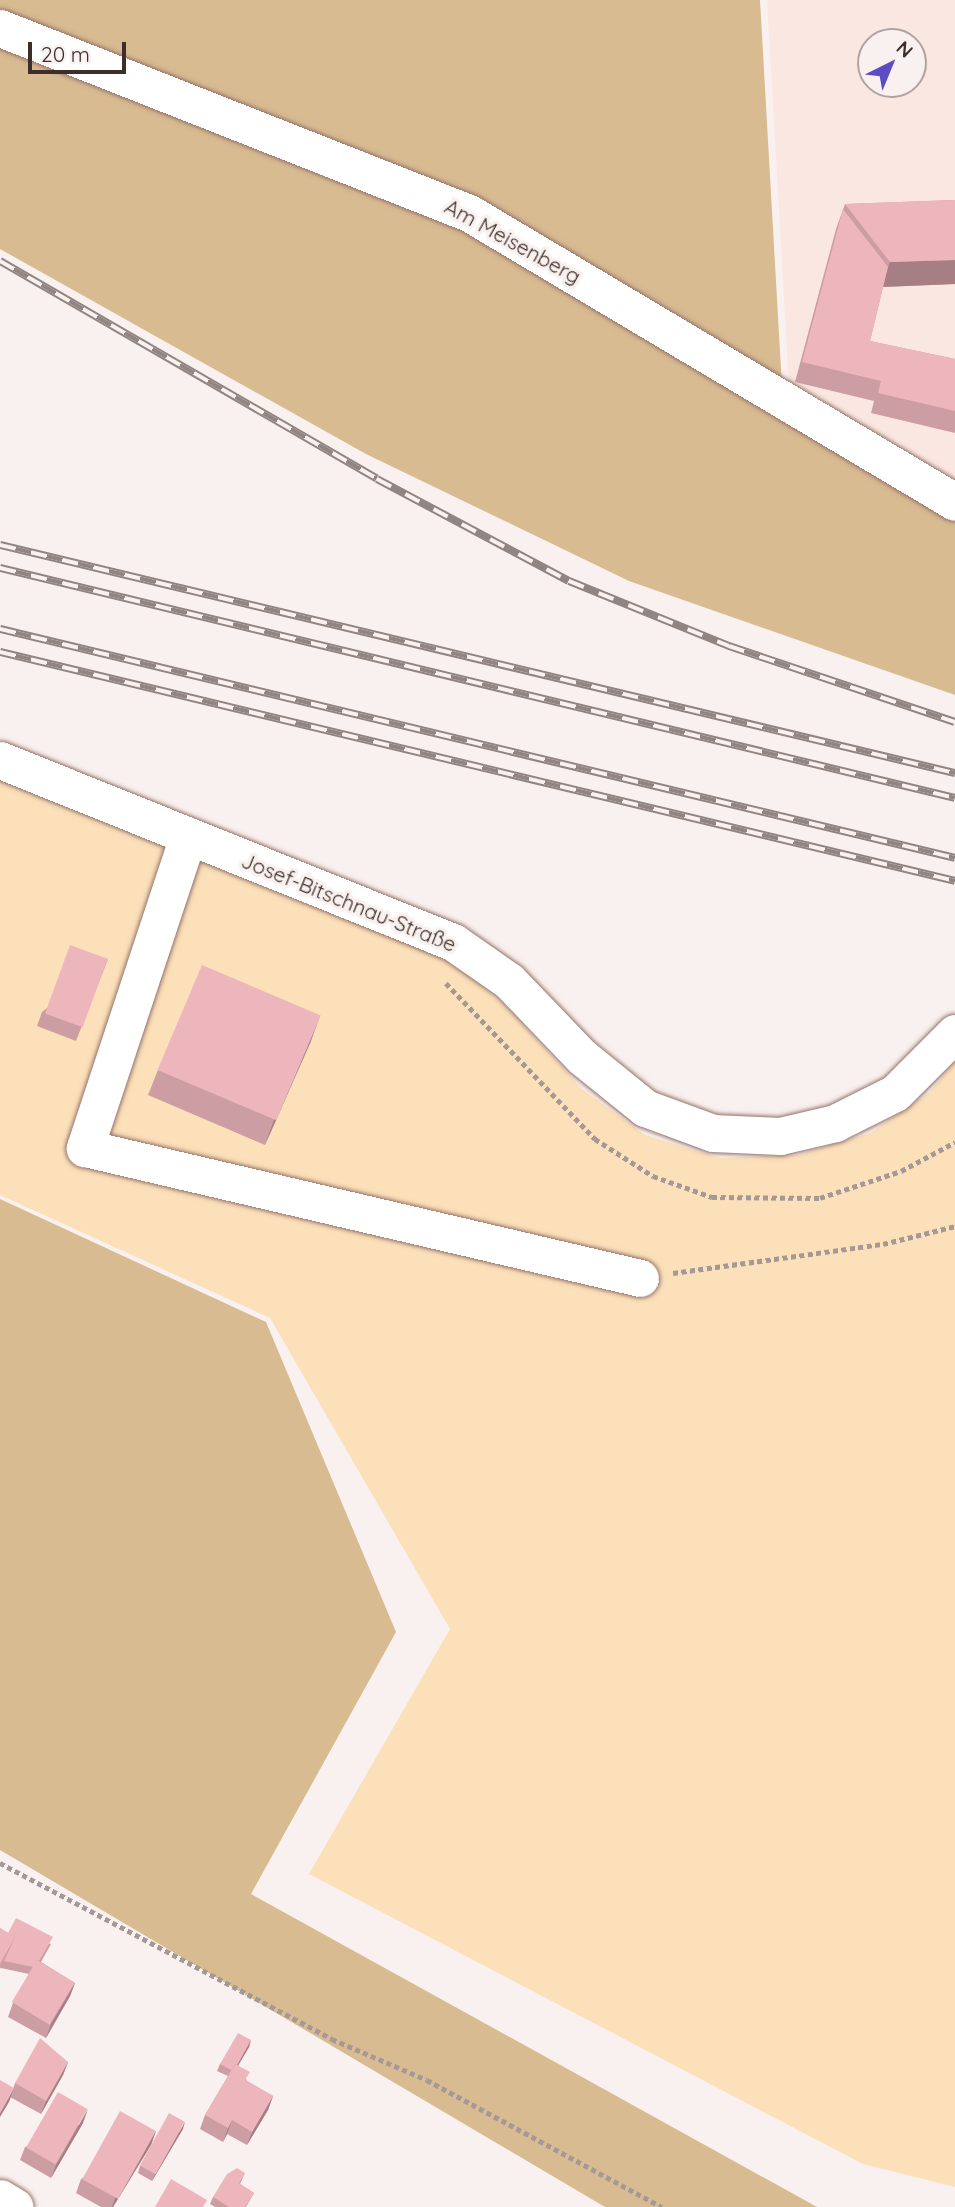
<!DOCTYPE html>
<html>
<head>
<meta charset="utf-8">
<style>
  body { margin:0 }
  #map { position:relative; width:955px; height:2207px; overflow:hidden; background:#f9f1ef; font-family:Quicksand,sans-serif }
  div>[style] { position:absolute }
  .built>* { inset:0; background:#fbe7e2 }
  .green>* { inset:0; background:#fbe0b9 }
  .forest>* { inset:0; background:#d8bb91 }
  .path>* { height:4.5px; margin-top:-2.25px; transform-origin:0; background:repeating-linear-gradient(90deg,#a49996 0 5px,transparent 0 8.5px) }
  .roads { filter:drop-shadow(0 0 2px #96726a) drop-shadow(0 0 2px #96726a) }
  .minor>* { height:37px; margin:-18.5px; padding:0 18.5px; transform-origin:18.5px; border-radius:18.5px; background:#fff }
  .rail>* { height:8px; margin-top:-4px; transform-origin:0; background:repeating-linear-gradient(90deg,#f9f1ef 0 16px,#918582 0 32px); box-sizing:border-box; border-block:2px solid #918582 }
  .wall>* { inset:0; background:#cc9da2 }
  .shaded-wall>* { inset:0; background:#a67f84 }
  .building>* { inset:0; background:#edb6bc; transform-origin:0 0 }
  span { translate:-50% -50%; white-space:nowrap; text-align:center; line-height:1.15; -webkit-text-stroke:7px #f9f1ef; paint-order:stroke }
  .street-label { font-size:21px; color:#3d2e2a }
  .north { position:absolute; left:857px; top:28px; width:70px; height:70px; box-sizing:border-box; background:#f9f1ef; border:2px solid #aea3a0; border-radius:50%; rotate:43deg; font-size:19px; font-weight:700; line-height:28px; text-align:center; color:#3d2e2a }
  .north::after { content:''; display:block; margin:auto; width:24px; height:32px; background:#5c4bc3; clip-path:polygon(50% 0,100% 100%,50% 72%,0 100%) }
  .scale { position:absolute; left:28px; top:42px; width:98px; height:32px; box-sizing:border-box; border:4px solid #3d2e2a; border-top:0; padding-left:9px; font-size:21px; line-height:24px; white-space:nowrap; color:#3d2e2a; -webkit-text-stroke:5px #f9f1ef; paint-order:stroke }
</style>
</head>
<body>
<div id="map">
  <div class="built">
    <i style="clip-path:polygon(evenodd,767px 0,955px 0,955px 488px,789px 386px,767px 0,871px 42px,913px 42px,913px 84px,871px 84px,871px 42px)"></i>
  </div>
  <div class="green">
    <i style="clip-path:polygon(0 773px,443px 953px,505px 1005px,582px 1089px,645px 1135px,720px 1158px,798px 1155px,870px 1133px,929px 1093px,955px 1061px,955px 2187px,863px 2164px,309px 1874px,450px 1629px,270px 1318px,0 1195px)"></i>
  </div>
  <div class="forest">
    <i style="clip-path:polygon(0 0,760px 0,782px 387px,955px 517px,955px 695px,629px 581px,366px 454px,0 249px)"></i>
    <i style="clip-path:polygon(0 1199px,266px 1322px,396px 1632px,251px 1894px,817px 2207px,605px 2207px,0 1850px)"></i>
  </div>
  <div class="path">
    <i style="left:446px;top:983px;width:216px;rotate:46.3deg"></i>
    <i style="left:595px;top:1139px;width:69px;rotate:32.5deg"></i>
    <i style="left:653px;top:1176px;width:63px;rotate:19.6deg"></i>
    <i style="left:712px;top:1197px;width:108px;rotate:0.5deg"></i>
    <i style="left:820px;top:1198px;width:85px;rotate:-18.4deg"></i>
    <i style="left:901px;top:1171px;width:61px;rotate:-28.2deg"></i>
    <i style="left:673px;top:1273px;width:212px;rotate:-7.9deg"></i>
    <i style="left:883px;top:1244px;width:74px;rotate:-14deg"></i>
    <i style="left:0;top:1863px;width:376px;rotate:27.9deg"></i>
    <i style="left:332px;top:2039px;width:103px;rotate:23.3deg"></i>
    <i style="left:427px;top:2080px;width:267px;rotate:28.4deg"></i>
  </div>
  <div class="roads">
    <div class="minor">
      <i style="left:0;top:28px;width:504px;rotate:21.53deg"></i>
      <i style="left:469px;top:213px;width:565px;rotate:30.74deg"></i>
      <i style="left:0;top:760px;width:488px;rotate:21.9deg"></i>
      <i style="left:453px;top:942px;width:68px;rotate:34.9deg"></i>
      <i style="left:509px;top:981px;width:105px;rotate:46.2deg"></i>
      <i style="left:582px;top:1057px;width:81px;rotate:39deg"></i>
      <i style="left:645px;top:1108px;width:72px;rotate:20.2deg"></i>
      <i style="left:713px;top:1133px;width:67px;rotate:2.6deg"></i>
      <i style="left:780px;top:1136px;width:57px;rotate:-13.3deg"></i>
      <i style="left:835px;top:1123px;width:67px;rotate:-26.6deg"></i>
      <i style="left:895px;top:1093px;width:85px;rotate:-45deg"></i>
      <i style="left:188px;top:836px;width:329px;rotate:108.3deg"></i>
      <i style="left:85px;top:1148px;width:570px;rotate:13.18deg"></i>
      <i style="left:0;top:2198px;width:17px;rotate:31deg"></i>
    </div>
  </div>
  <div class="rail">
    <i style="left:0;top:261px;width:435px;rotate:30deg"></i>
    <i style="left:377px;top:479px;width:217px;rotate:28deg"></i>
    <i style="left:569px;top:581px;width:173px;rotate:22.1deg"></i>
    <i style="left:729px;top:646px;width:238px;rotate:18.6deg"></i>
    <i style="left:0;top:545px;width:982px;rotate:13.43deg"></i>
    <i style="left:0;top:568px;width:982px;rotate:13.54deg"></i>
    <i style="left:0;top:629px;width:982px;rotate:13.48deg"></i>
    <i style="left:0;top:652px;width:982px;rotate:13.48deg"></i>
  </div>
  <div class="wall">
    <i style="clip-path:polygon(955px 200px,955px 284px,883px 287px,870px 341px,955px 359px,955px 433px,871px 413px,874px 401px,795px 382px,836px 229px,845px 204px)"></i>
    <i style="clip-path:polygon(108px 959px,76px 1041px,37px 1026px,42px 1012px)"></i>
    <i style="clip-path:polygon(311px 1041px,265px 1145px,148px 1095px,158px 1070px)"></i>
    <i style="clip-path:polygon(0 1928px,8px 1933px,51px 1944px,41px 1962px,75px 1983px,70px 1996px,46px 2038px,8px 2017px,13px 2003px,29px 1974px,1px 1968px,1px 1967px,0 1969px)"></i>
    <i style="clip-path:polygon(251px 2040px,249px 2047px,238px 2065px,247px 2081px,273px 2096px,268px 2110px,247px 2145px,227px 2134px,223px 2142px,200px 2129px,205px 2115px,228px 2076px,217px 2071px,220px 2064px)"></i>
    <i style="clip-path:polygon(68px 2062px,63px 2075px,41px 2114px,10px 2097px,9px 2102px,15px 2083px)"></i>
    <i style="clip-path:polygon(83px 2123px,51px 2178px,20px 2160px,25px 2147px)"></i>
    <i style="clip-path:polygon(183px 2129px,152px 2181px,138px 2173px,140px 2166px)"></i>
    <i style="clip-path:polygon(156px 2131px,151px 2145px,113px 2207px,101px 2207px,76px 2193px,81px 2179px)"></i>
    <i style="clip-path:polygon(245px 2173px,240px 2184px,254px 2193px,246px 2207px,215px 2207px,210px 2204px,213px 2197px)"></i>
  </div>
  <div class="shaded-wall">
    <i style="clip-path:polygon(955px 260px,955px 284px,881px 287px,890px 262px)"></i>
    <i style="clip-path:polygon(320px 1016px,311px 1041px,265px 1145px,274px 1120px)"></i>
    <i style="clip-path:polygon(75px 1983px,70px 1996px,46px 2038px,51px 2024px)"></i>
    <i style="clip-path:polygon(251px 2040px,249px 2047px,231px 2078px,234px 2071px)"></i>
    <i style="clip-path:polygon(68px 2062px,63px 2075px,41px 2114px,46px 2101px)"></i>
    <i style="clip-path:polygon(14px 2088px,9px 2102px,0 2117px,0 2113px)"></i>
    <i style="clip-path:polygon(273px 2096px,268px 2110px,247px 2145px,252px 2132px)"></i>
    <i style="clip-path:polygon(88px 2109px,83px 2123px,51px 2178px,56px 2165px)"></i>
    <i style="clip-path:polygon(232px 2120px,227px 2134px,223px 2142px,228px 2128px)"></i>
    <i style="clip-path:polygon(185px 2122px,183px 2129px,152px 2181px,155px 2174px)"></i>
    <i style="clip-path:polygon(156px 2131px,151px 2145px,113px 2207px,112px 2207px,115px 2198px)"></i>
  </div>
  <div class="building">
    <i style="clip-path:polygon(955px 200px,955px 260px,890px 262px,845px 204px)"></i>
    <i style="clip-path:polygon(843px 209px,888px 267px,870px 341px,955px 359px,955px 411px,878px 393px,881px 381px,802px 362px)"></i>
    <i style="left:70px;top:945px;width:40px;height:73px;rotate:20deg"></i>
    <i style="left:202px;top:965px;width:129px;height:114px;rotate:23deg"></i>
    <i style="clip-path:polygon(16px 1918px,53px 1937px,39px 1961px,37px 1960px,33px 1967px,4px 1961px,15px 1937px,8px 1933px)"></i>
    <i style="clip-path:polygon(0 1928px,15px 1937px,0 1964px)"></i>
    <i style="left:37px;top:1960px;width:44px;height:49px;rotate:31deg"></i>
    <i style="clip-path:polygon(238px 2033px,251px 2040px,237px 2065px,235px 2064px,231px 2070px,220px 2064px)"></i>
    <i style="clip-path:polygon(40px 2038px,68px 2062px,46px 2101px,15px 2083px)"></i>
    <i style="clip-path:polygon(235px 2064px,250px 2072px,245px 2080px,273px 2096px,252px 2132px,232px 2120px,228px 2128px,205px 2115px)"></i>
    <i style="clip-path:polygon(0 2080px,14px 2088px,0 2113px)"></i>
    <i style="left:58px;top:2092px;width:34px;height:64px;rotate:30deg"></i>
    <i style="left:120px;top:2111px;width:41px;height:78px;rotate:29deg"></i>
    <i style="left:169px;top:2113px;width:18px;height:60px;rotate:29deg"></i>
    <i style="clip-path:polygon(237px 2168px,245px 2173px,239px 2183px,254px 2193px,245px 2207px,229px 2207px,213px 2197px,227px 2174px)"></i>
    <i style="clip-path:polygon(171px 2179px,207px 2200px,203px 2207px,155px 2207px)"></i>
  </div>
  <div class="street-label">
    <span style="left:513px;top:241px;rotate:29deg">Am Meisenberg</span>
    <span style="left:349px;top:902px;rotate:22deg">Josef-Bitschnau-Straße</span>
  </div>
  <div class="north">N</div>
  <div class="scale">20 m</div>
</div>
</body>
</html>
